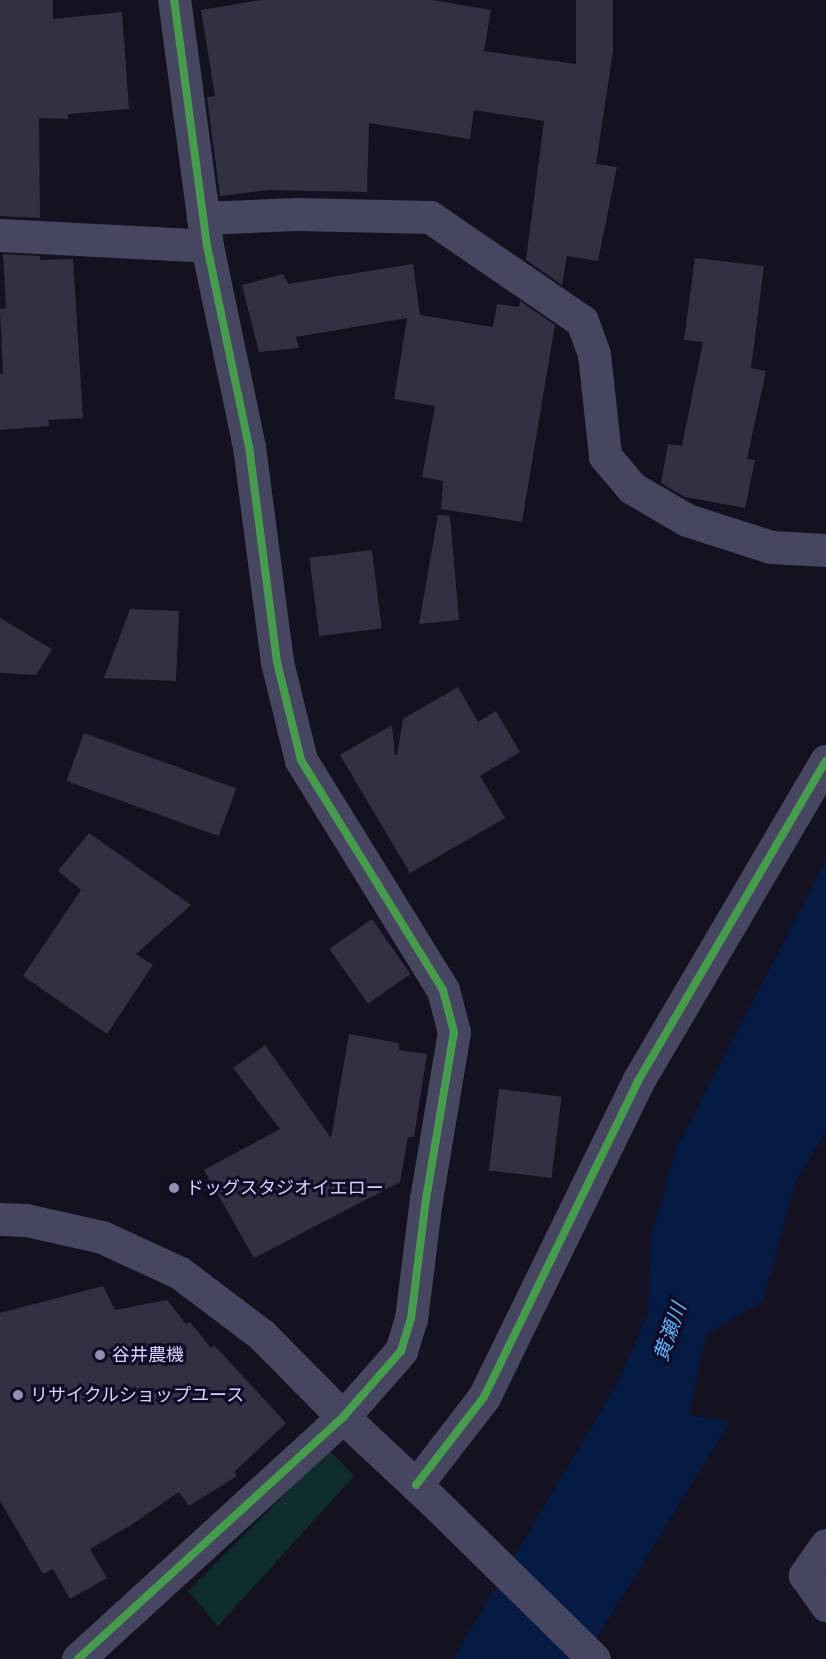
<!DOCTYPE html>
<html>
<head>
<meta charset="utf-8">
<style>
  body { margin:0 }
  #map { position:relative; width:826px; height:1659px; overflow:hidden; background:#141220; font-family:Karla,"Noto Sans JP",sans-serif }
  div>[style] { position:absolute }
  .green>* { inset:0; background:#0f2d2e }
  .water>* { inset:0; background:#051b43 }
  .building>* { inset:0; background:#323042; transform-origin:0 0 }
  .minor>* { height:33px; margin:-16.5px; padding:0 16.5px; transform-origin:16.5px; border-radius:16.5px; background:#474661 }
  .tertiary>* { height:33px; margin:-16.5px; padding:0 16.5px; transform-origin:16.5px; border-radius:16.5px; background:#474661 }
  .cycleway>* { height:8px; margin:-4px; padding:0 4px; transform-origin:4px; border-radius:4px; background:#469c4c }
  .dots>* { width:16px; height:16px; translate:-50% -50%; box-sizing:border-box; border:3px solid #110c26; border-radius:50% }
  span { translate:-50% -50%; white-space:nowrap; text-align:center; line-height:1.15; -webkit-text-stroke:6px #110c26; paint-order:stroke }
  .poi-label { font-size:18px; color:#d7d1ff }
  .left { translate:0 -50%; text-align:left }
  .water-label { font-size:20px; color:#5fb5ff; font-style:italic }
</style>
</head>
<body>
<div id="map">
  <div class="green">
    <i style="clip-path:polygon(329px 1450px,354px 1476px,218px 1626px,188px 1591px)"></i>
  </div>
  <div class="water">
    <i style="clip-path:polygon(826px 860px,826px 1132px,796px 1181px,763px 1301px,706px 1335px,689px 1415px,730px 1422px,584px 1659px,453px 1659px,618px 1382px,648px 1313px,651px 1238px,676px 1149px)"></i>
  </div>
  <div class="building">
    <i style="clip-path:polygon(0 0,53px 0,53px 19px,122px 12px,129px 109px,68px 114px,68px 119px,39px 118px,40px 218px,0 216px)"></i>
    <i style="clip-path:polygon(260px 0,432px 0,491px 10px,484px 51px,576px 64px,576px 0,613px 0,613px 52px,596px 164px,617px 167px,598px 261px,567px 256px,562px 285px,526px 260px,544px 121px,474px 110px,470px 139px,369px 123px,367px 192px,268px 190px,220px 196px,207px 97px,215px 96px,201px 10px)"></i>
    <i style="clip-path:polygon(3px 254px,40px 256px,40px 260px,73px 259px,83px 418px,48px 420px,49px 426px,0 430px,0 374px,3px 374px,0 309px,6px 308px)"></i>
    <i style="clip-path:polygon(695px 258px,764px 266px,751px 368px,766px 371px,747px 459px,755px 460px,745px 508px,685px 497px,661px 483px,668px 444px,682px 446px,703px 342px,684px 340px)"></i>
    <i style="clip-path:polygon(413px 264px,420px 315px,493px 327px,497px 304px,519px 307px,520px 301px,555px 325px,522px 522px,441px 509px,443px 481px,422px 477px,435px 406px,394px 399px,407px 318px,296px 337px,299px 348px,259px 352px,242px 285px,283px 274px,288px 284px)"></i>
    <i style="clip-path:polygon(438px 515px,450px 516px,459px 620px,419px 624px)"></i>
    <i style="left:372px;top:550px;width:79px;height:63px;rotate:83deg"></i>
    <i style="clip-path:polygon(130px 609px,179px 611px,176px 681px,104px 678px)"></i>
    <i style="clip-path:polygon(0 618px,52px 649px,36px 675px,0 673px)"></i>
    <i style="clip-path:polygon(458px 687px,478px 722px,496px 711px,520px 752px,480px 776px,505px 818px,410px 873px,340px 755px,392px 725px,395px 755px,397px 755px,403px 719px)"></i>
    <i style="left:84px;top:733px;width:162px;height:51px;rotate:20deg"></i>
    <i style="clip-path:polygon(89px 833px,191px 905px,136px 954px,153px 965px,107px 1034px,23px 976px,81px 890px,58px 871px)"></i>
    <i style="left:372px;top:919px;width:67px;height:52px;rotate:55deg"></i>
    <i style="clip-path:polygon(349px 1034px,399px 1043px,399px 1050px,427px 1054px,414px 1137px,408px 1137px,400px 1182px,254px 1258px,204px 1170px,280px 1129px,233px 1068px,265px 1045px,331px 1138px)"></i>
    <i style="left:499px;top:1089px;width:63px;height:82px;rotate:7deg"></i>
    <i style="clip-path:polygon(103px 1286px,115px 1310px,167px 1300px,186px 1324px,190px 1322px,211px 1348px,214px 1345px,286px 1423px,234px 1472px,237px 1476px,189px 1506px,179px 1492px,131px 1525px,90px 1549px,107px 1578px,70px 1599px,53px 1569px,43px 1574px,0 1501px,0 1313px)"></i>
  </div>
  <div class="minor">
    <i style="left:203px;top:218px;width:93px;rotate:-2.5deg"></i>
    <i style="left:296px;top:214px;width:134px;rotate:1.3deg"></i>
    <i style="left:430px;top:217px;width:184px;rotate:34.4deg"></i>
    <i style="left:582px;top:321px;width:35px;rotate:70deg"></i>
    <i style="left:594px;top:354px;width:103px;rotate:83.8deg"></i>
    <i style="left:605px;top:456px;width:42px;rotate:49.8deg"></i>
    <i style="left:632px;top:488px;width:64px;rotate:30.2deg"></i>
    <i style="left:687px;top:520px;width:88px;rotate:17.8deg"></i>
    <i style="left:771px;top:547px;width:55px;rotate:3.1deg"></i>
    <i style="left:0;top:235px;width:207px;rotate:3deg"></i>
    <i style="left:416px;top:1485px;width:111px;rotate:-52.3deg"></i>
    <i style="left:484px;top:1397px;width:352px;rotate:-64deg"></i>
    <i style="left:638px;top:1081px;width:371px;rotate:-59.6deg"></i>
    <i style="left:826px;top:1545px;width:37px;rotate:125deg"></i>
    <i style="left:805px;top:1575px;width:37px;rotate:55deg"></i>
    <i style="left:78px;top:1659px;width:359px;rotate:-42.4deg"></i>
    <i style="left:343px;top:1417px;width:88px;rotate:-48.7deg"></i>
    <i style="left:401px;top:1351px;width:34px;rotate:-73deg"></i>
    <i style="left:411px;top:1319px;width:121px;rotate:-82.9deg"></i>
    <i style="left:426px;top:1199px;width:169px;rotate:-80.5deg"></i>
    <i style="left:454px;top:1032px;width:43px;rotate:-104.7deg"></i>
    <i style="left:443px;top:990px;width:270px;rotate:-121.7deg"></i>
    <i style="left:301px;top:760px;width:101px;rotate:-103.8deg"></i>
    <i style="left:277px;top:662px;width:217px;rotate:-97.4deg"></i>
    <i style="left:249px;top:447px;width:205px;rotate:-101.8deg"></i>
    <i style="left:207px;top:246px;width:248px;rotate:-97.6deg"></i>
  </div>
  <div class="tertiary">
    <i style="left:0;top:1219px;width:26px;rotate:2deg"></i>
    <i style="left:26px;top:1220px;width:78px;rotate:12.6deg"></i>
    <i style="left:102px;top:1237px;width:86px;rotate:24.8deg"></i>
    <i style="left:180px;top:1273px;width:103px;rotate:37.1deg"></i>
    <i style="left:262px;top:1335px;width:115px;rotate:45.4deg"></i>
    <i style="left:343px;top:1417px;width:122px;rotate:43deg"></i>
    <i style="left:432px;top:1500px;width:227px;rotate:44.5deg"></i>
  </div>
  <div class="cycleway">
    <i style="left:416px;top:1485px;width:111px;rotate:-52.3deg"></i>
    <i style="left:484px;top:1397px;width:352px;rotate:-64deg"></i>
    <i style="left:638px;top:1081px;width:371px;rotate:-59.6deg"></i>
    <i style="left:78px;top:1659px;width:359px;rotate:-42.4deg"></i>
    <i style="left:343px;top:1417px;width:88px;rotate:-48.7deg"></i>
    <i style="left:401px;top:1351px;width:34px;rotate:-73deg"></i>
    <i style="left:411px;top:1319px;width:121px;rotate:-82.9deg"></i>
    <i style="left:426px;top:1199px;width:169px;rotate:-80.5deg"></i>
    <i style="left:454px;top:1032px;width:43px;rotate:-104.7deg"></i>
    <i style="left:443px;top:990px;width:270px;rotate:-121.7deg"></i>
    <i style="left:301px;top:760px;width:101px;rotate:-103.8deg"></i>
    <i style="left:277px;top:662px;width:217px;rotate:-97.4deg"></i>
    <i style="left:249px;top:447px;width:205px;rotate:-101.8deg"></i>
    <i style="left:207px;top:246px;width:248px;rotate:-97.6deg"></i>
  </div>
  <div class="dots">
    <i style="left:174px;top:1188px;background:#938eb1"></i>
    <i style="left:100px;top:1355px;background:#938eb1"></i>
    <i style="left:18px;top:1395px;background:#938eb1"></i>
  </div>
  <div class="poi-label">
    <span class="left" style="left:186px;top:1188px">ドッグスタジオイエロー</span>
    <span class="left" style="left:112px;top:1355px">谷井農機</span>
    <span class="left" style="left:30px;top:1395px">リサイクルショップユース</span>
  </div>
  <div class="water-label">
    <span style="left:670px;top:1332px;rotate:-71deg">黄瀬川</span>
  </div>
</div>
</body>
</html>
